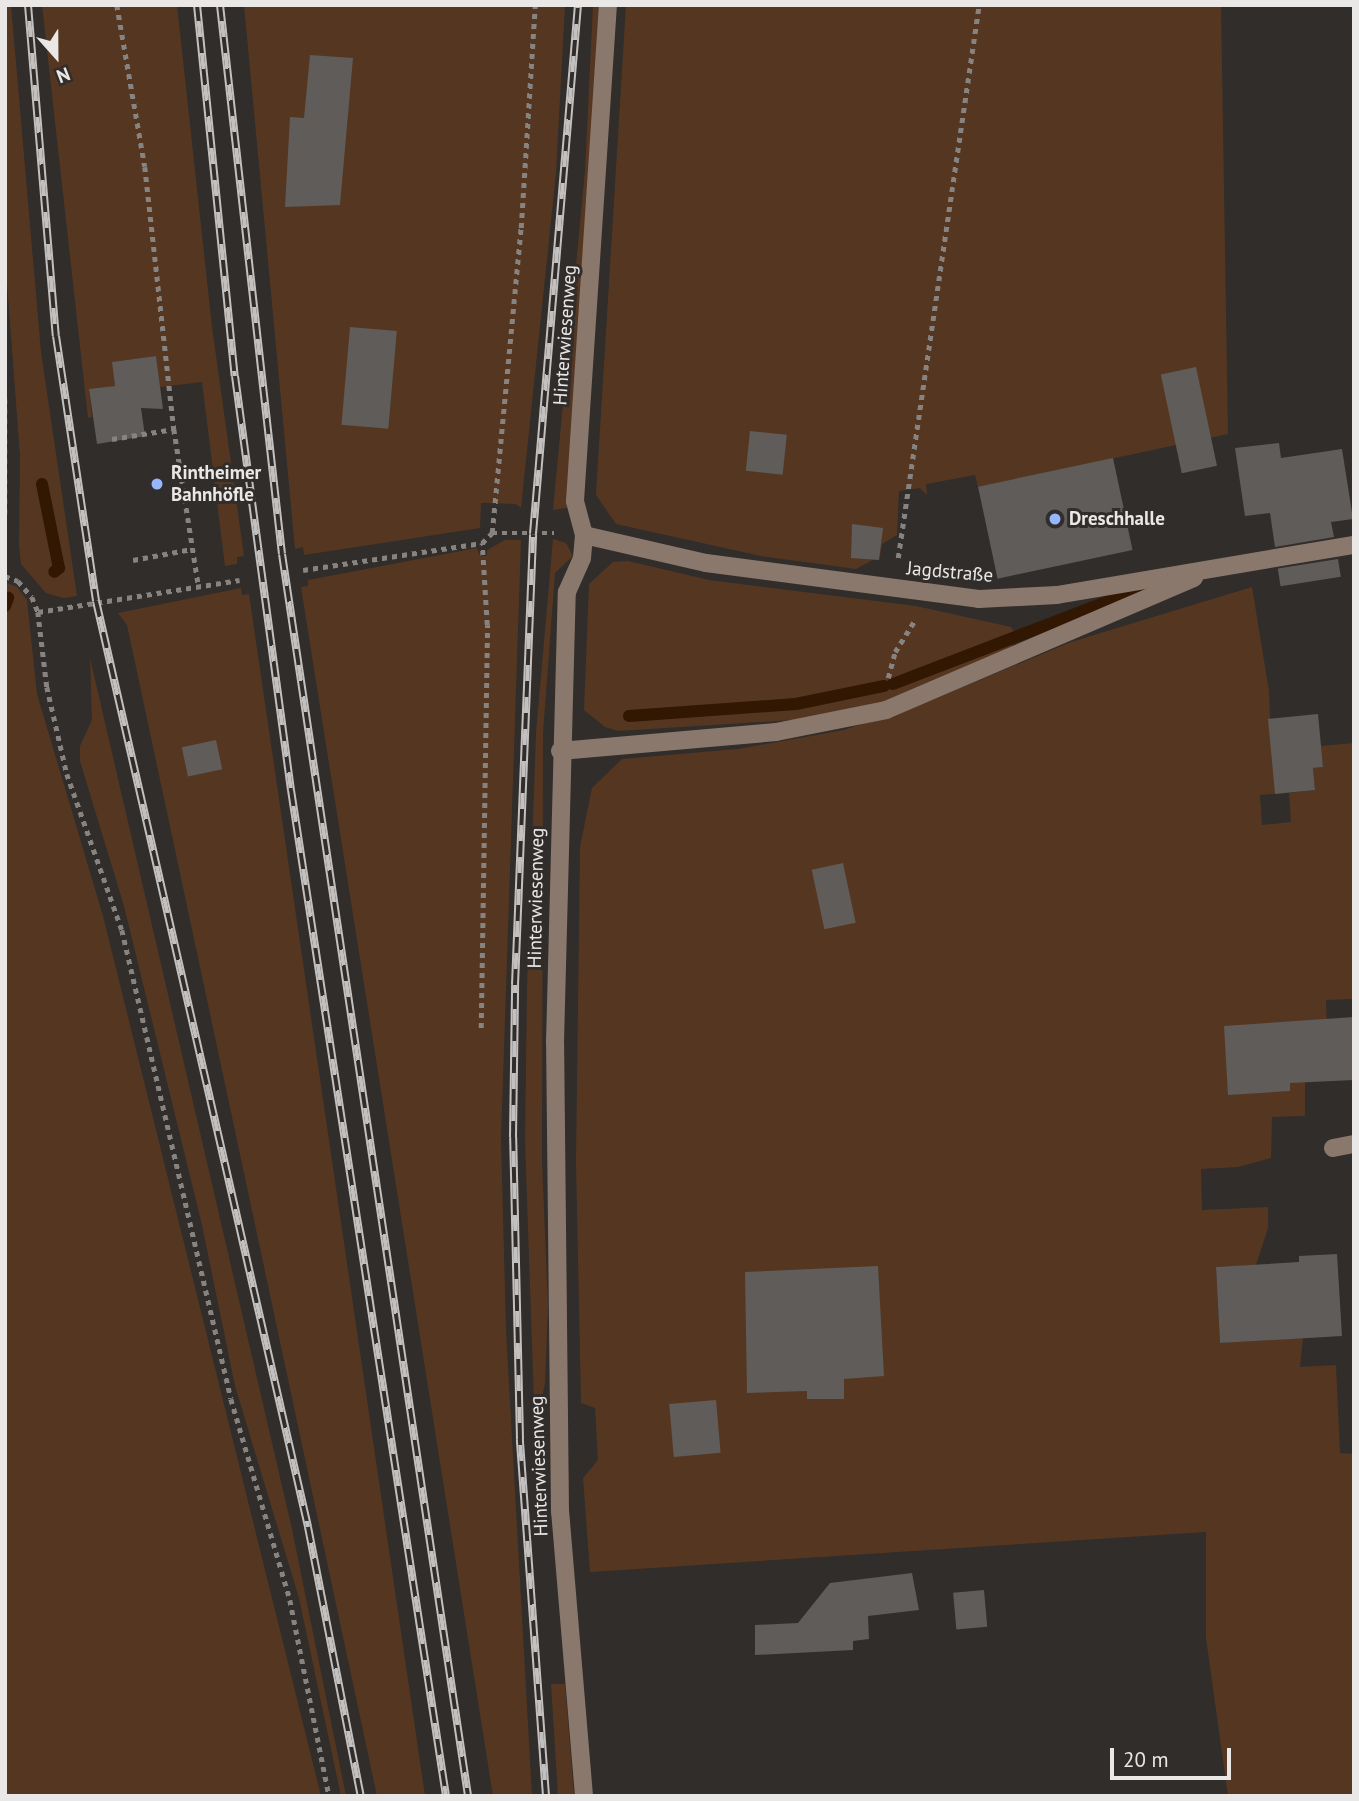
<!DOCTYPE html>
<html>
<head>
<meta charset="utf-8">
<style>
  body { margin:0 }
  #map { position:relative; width:1359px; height:1801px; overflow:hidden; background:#302d2b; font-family:"PT Sans",sans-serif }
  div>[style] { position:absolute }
  .green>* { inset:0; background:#553721 }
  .stream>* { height:12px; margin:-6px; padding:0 6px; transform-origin:6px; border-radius:6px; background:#321703 }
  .building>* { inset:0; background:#5f5c59; transform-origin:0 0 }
  .path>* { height:4.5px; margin-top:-2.25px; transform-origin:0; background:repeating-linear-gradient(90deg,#868381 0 5px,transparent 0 10px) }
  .minor>* { height:18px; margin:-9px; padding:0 9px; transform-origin:9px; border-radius:9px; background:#8b786c }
  .rail>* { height:8px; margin-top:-4px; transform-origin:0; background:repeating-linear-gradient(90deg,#302d2b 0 16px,#c3c1c0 0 32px); box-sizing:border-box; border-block:2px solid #c3c1c0 }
  .dots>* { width:19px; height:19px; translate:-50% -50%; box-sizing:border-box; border:4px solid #302d2b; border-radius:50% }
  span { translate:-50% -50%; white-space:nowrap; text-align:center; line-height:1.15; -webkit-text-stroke:6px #302d2b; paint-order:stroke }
  .street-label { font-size:19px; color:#eae8e7 }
  .poi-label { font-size:19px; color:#eae8e7; font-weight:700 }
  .left { translate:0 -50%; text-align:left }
  .frame { position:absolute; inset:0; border:7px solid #eae8e7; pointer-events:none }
  .north { position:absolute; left:21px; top:21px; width:70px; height:70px; -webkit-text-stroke:5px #302d2b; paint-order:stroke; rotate:159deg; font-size:19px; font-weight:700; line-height:28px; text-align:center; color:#eae8e7 }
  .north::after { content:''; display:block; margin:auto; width:24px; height:32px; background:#eae8e7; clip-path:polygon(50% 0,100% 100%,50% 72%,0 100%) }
  .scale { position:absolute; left:1110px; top:1748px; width:121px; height:32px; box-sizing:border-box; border:4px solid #eae8e7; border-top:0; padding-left:9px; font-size:21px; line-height:24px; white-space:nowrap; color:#eae8e7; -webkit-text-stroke:5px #302d2b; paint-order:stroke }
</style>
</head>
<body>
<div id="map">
  <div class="green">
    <i style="clip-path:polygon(5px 5px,11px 5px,41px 352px,77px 596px,63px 598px,46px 593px,21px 564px,19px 545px,20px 456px,5px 256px)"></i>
    <i style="clip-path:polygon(42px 5px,177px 5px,212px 327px,244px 556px,237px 557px,237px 564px,225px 566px,202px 382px,160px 387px,156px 356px,113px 362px,115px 386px,89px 390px,92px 417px,88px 418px)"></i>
    <i style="clip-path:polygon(244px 5px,565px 5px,556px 173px,521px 508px,516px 504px,481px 503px,480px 528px,304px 555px,303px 547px,295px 549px)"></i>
    <i style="clip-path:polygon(593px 5px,601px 5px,567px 508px,553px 510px,585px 170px)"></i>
    <i style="clip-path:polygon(626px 5px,1221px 5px,1228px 434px,978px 487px,975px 475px,926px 484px,927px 495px,920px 488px,899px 491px,897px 535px,882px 544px,880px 556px,856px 569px,761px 556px,616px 524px,596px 495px)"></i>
    <i style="clip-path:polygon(553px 539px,566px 543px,573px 556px,555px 573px,543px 733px,542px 1162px,548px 1306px,545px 1383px,535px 1431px,525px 1141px,527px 988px,536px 733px)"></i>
    <i style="clip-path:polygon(505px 540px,521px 540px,501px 1139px,506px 1330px,532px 1796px,493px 1796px,301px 587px,308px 586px,308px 580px,477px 548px,480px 556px,487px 556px,487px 550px)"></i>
    <i style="clip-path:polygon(628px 561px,709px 580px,916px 606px,1011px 627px,1018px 638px,1010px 649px,885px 701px,808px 719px,618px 731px,605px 727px,584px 710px,589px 584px,613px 562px)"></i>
    <i style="clip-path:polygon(5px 582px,17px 587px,27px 600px,37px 694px,103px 916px,321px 1796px,5px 1796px)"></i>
    <i style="clip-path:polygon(1252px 587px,1269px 691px,1272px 766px,1282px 777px,1284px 793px,1260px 795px,1262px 825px,1291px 822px,1289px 793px,1315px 790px,1313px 768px,1323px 767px,1321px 746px,1354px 743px,1354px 999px,1326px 1000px,1327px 1031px,1305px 1032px,1305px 1116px,1272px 1117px,1271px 1158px,1238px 1167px,1201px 1169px,1202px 1210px,1268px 1207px,1268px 1228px,1256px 1265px,1216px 1267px,1220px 1343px,1303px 1338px,1300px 1367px,1336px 1365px,1340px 1453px,1354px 1454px,1354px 1796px,1228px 1796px,1206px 1638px,1206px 1532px,590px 1572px,583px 1478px,598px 1460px,595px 1408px,581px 1403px,576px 1162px,580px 847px,592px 788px,622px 759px,738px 749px,844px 730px,932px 700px,1071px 642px)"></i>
    <i style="clip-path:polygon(241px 588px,242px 595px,249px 594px,425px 1796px,377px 1796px,127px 625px,118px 613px)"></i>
    <i style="clip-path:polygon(90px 658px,292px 1529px,346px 1796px,341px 1796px,299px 1598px,235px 1386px,202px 1225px,124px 906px,80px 761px,80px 746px,92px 720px)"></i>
    <i style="clip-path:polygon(551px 1684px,565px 1684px,574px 1796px,558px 1796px)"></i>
  </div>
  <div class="stream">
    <i style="left:42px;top:484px;width:86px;rotate:78.6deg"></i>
    <i style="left:59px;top:568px;width:6px;rotate:141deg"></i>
    <i style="left:5px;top:606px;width:9px;rotate:-69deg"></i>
    <i style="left:893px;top:684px;width:280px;rotate:-21deg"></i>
    <i style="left:629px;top:716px;width:167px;rotate:-4.1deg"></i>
    <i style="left:796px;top:704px;width:90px;rotate:-11.6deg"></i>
  </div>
  <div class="building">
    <i style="clip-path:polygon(310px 55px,353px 58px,340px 205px,285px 207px,290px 117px,304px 118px)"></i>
    <i style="left:350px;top:327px;width:47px;height:98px;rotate:5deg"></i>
    <i style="clip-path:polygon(156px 356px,163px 409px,141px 408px,145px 436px,97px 444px,89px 389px,115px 386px,112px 362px)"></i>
    <i style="left:1196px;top:367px;width:101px;height:36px;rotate:78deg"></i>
    <i style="left:750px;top:431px;width:37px;height:40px;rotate:6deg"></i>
    <i style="clip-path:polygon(1279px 443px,1281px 458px,1342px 449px,1353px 519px,1331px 522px,1334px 537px,1275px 547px,1270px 513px,1245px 516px,1235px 448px)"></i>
    <i style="left:1113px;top:458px;width:94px;height:138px;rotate:78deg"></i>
    <i style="clip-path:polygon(852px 524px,883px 528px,879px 560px,851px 558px)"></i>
    <i style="left:1338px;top:559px;width:18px;height:61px;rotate:81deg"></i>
    <i style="clip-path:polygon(1318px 714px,1323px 767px,1313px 768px,1315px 790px,1275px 794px,1268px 719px)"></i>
    <i style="left:216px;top:740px;width:30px;height:35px;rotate:78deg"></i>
    <i style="left:843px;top:863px;width:61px;height:32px;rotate:78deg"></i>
    <i style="clip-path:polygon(1354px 1017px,1354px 1080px,1290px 1083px,1290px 1091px,1228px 1095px,1224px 1026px)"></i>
    <i style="clip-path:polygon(1337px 1254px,1342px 1336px,1220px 1343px,1216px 1267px,1299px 1262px,1299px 1256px)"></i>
    <i style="clip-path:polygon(878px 1266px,884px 1376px,844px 1379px,844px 1399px,807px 1399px,807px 1391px,747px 1393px,745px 1272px)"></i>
    <i style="left:716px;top:1400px;width:53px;height:47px;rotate:85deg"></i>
    <i style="clip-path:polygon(912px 1573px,919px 1610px,868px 1616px,869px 1639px,853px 1641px,853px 1650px,755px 1655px,755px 1625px,798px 1623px,830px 1583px)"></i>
    <i style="left:984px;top:1590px;width:37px;height:31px;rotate:85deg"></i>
  </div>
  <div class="path">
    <i style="left:117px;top:5px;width:164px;rotate:80.2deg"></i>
    <i style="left:145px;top:167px;width:264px;rotate:83.7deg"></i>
    <i style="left:174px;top:429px;width:161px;rotate:81.1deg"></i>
    <i style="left:5px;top:399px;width:117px;rotate:90deg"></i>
    <i style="left:112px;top:439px;width:63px;rotate:-9.2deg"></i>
    <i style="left:492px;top:533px;width:306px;rotate:-84.6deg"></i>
    <i style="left:521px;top:228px;width:223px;rotate:-86.4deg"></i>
    <i style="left:898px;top:558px;width:559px;rotate:-81.67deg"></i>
    <i style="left:133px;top:560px;width:60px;rotate:-10.6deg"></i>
    <i style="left:303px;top:570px;width:181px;rotate:-8.6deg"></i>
    <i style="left:482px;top:543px;width:14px;rotate:-45deg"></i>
    <i style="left:492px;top:533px;width:62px"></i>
    <i style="left:5px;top:576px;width:14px;rotate:21deg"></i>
    <i style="left:18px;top:581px;width:21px;rotate:49deg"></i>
    <i style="left:32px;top:597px;width:16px;rotate:68deg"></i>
    <i style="left:38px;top:612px;width:76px;rotate:83.2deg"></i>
    <i style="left:47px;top:687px;width:89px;rotate:77.1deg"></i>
    <i style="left:67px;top:774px;width:165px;rotate:70.6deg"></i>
    <i style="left:122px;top:930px;width:481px;rotate:76.9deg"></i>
    <i style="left:231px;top:1399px;width:209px;rotate:73.6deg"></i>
    <i style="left:290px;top:1600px;width:200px;rotate:78.7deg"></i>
    <i style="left:38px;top:612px;width:204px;rotate:-9deg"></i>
    <i style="left:888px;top:678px;width:27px;rotate:-75deg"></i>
    <i style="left:895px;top:652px;width:38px;rotate:-58deg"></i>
    <i style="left:481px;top:1028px;width:403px;rotate:-89.1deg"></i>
    <i style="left:487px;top:625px;width:82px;rotate:-93.5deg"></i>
  </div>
  <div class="minor">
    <i style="left:584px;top:535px;width:125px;rotate:12.9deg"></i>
    <i style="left:706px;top:563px;width:275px;rotate:7.5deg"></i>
    <i style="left:979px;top:599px;width:78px;rotate:-2.9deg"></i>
    <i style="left:1057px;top:595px;width:301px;rotate:-9.6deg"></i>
    <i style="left:560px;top:751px;width:217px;rotate:-5deg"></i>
    <i style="left:776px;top:732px;width:112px;rotate:-11.3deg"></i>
    <i style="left:886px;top:710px;width:335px;rotate:-23.2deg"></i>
    <i style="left:1333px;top:1148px;width:21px;rotate:-11deg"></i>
    <i style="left:584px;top:1796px;width:285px;rotate:-94.8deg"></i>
    <i style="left:560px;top:1512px;width:470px;rotate:-90.6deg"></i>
    <i style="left:555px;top:1042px;width:450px;rotate:-88.5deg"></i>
    <i style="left:567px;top:592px;width:37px;rotate:-66deg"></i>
    <i style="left:582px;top:558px;width:23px;rotate:-85deg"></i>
    <i style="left:584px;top:535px;width:35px;rotate:-105deg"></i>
    <i style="left:575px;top:501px;width:497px;rotate:-86.2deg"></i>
  </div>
  <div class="rail">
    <i style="left:28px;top:5px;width:332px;rotate:85.2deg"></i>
    <i style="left:56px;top:336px;width:268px;rotate:81.4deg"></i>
    <i style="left:96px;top:601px;width:950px;rotate:77.1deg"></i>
    <i style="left:308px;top:1527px;width:274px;rotate:78.9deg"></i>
    <i style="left:197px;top:5px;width:373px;rotate:84.2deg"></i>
    <i style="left:235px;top:376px;width:418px;rotate:82.3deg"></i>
    <i style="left:291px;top:790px;width:1018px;rotate:81.24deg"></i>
    <i style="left:220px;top:5px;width:552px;rotate:83.56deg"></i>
    <i style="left:282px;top:554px;width:1256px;rotate:81.48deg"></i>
    <i style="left:546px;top:1796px;width:358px;rotate:-94.2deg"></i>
    <i style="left:520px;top:1439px;width:302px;rotate:-91.3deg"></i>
    <i style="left:513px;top:1137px;width:152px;rotate:-89.2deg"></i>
    <i style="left:515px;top:985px;width:451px;rotate:-87.7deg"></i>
    <i style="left:533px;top:534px;width:531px;rotate:-85.14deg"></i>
  </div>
  <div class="dots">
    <i style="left:157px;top:484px;background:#96b6fd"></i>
    <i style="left:1055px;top:519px;background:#96b6fd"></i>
  </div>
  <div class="street-label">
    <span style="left:565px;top:335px;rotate:-86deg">Hinterwiesenweg</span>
    <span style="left:950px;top:572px;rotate:5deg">Jagdstraße</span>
    <span style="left:536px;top:898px;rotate:-89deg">Hinterwiesenweg</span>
    <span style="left:539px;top:1466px;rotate:-92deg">Hinterwiesenweg</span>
  </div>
  <div class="poi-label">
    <span class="left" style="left:171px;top:484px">Rintheimer<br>Bahnhöfle</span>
    <span class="left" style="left:1069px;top:519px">Dreschhalle</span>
  </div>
  <div class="frame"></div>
  <div class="north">N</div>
  <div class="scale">20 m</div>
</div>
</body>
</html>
